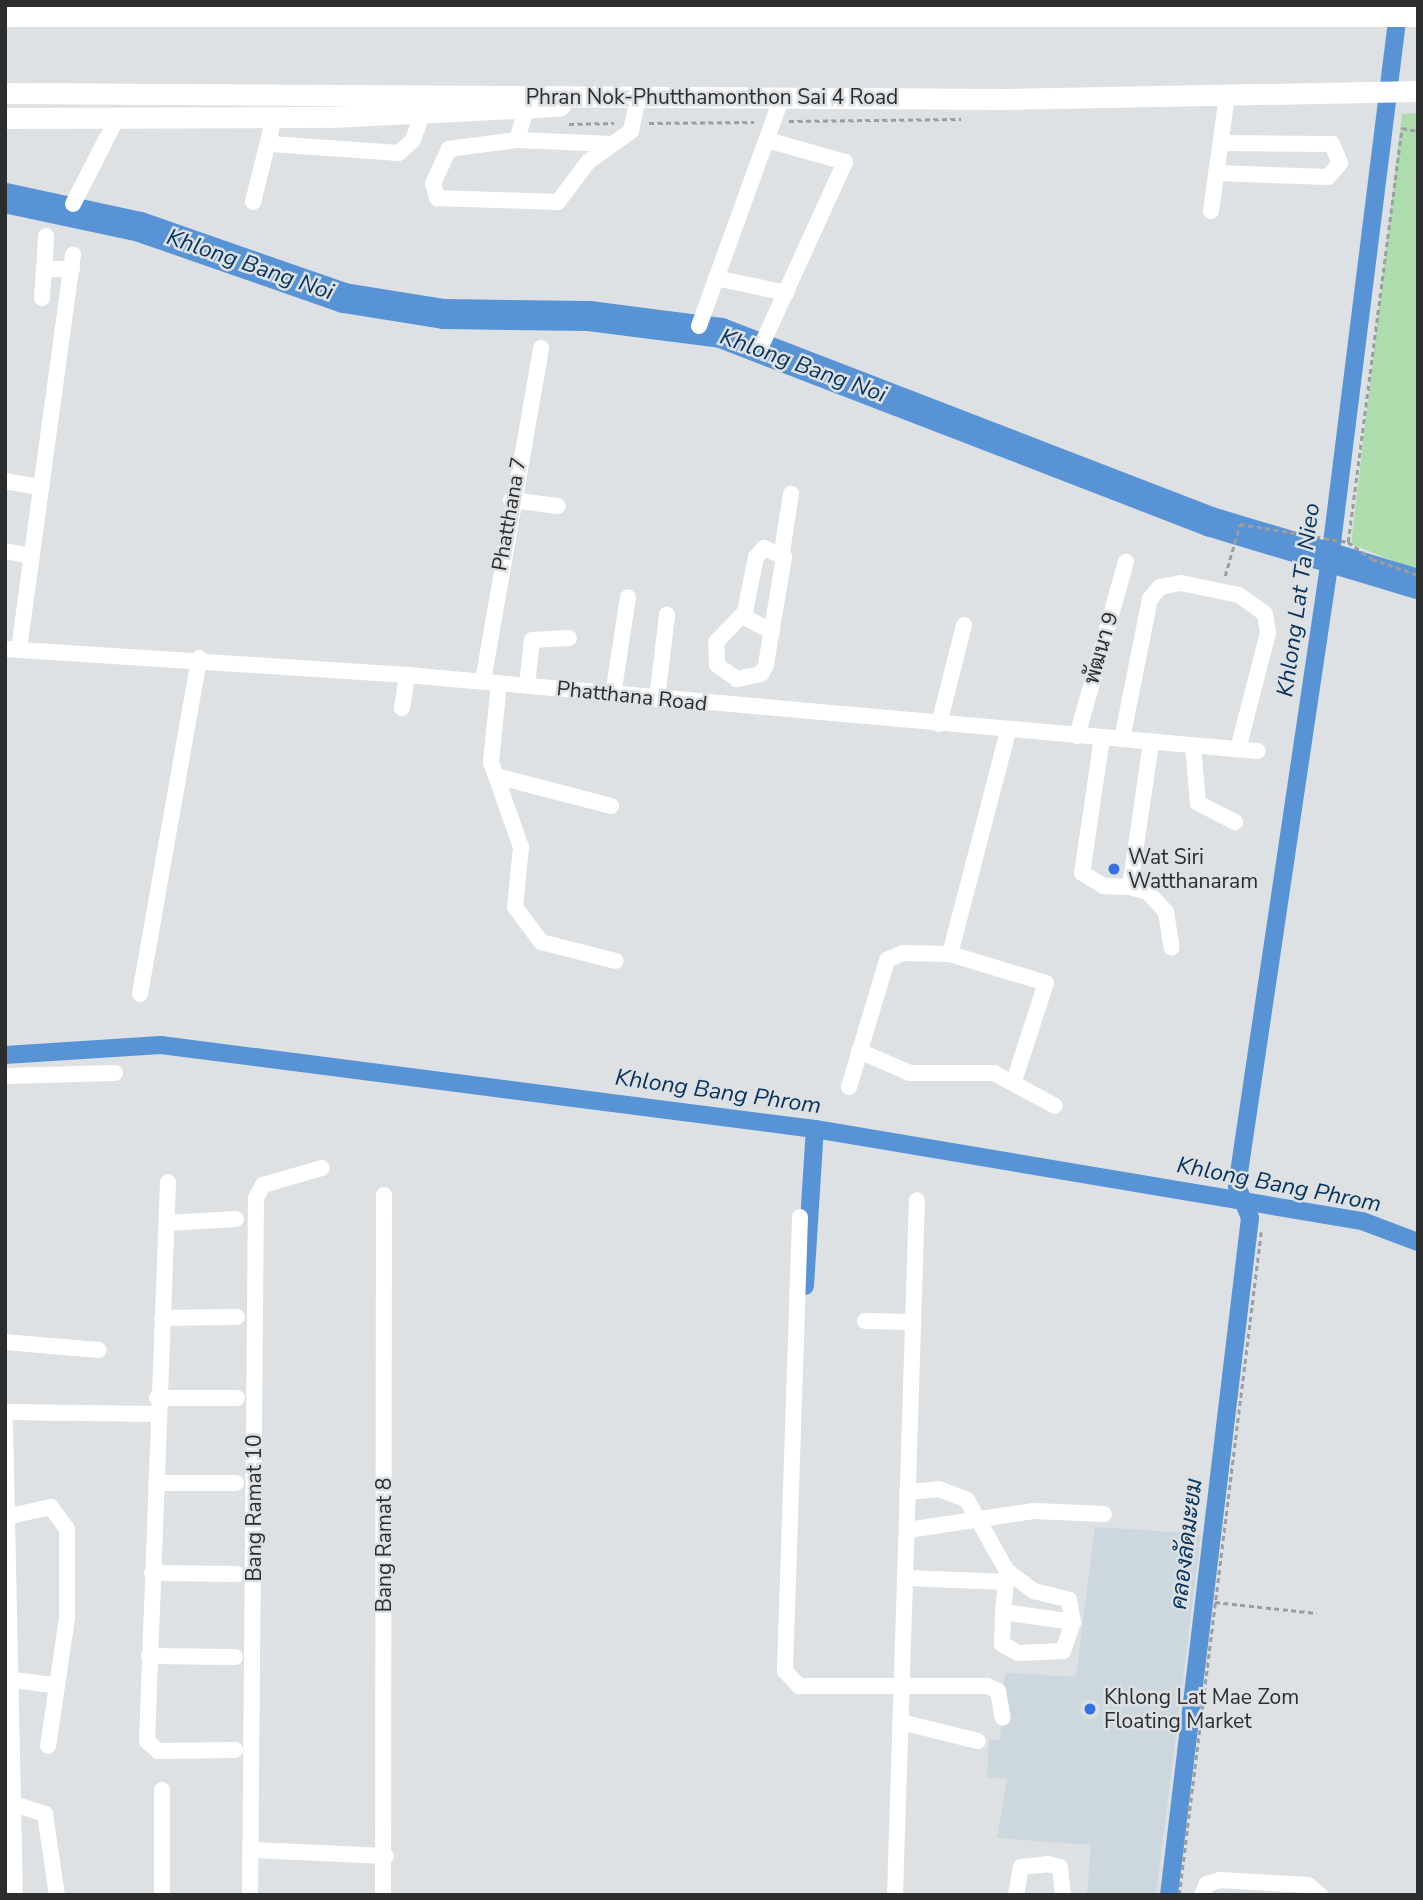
<!DOCTYPE html>
<html>
<head>
<meta charset="utf-8">
<style>
  body { margin:0 }
  #map { position:relative; width:1423px; height:1900px; overflow:hidden; background:#dde1e4; font-family:"Nunito Sans",Sarabun,sans-serif }
  div>[style] { position:absolute }
  .built>* { inset:0; background:#ccd7de }
  .green>* { inset:0; background:#adddac }
  .canal>* { height:18px; margin:-9px; padding:0 9px; transform-origin:9px; border-radius:9px; background:#5793d5 }
  .river>* { height:30px; margin:-15px; padding:0 15px; transform-origin:15px; border-radius:15px; background:#5793d5 }
  .path>* { height:2.5px; margin-top:-1.25px; transform-origin:0; background:repeating-linear-gradient(90deg,#9b9ea1 0 5px,transparent 0 8.5px) }
  .minor>* { height:16px; margin:-8px; padding:0 8px; transform-origin:8px; border-radius:8px; background:#fff }
  .major>* { height:21px; margin:-10.5px; padding:0 10.5px; transform-origin:10.5px; border-radius:10.5px; background:#fff }
  .dots>* { width:19px; height:19px; translate:-50% -50%; box-sizing:border-box; border:4px solid #dde1e4; border-radius:50% }
  span { translate:-50% -50%; white-space:nowrap; text-align:center; line-height:1.15; -webkit-text-stroke:5px #dde1e4; paint-order:stroke }
  .street-label { font-size:21px; color:#2c2d2f }
  .poi-label { font-size:21px; color:#2c2d2f }
  .left { translate:0 -50%; text-align:left }
  .water-label { font-size:23px; color:#05335d; font-style:italic }
  .frame { position:absolute; inset:0; border:7px solid #2c2d2f; pointer-events:none }
</style>
</head>
<body>
<div id="map">
  <div class="built">
    <i style="clip-path:polygon(1095px 1527px,1201px 1534px,1156px 1895px,1087px 1895px,1091px 1845px,997px 1838px,1007px 1779px,987px 1777px,989px 1740px,1000px 1740px,1005px 1673px,1076px 1677px)"></i>
  </div>
  <div class="green">
    <i style="clip-path:polygon(1418px 113px,1418px 571px,1351px 544px,1402px 114px)"></i>
  </div>
  <div class="canal">
    <i style="left:5px;top:1055px;width:156px;rotate:-3.7deg"></i>
    <i style="left:161px;top:1045px;width:659px;rotate:7.32deg"></i>
    <i style="left:815px;top:1129px;width:555px;rotate:9.55deg"></i>
    <i style="left:1362px;top:1221px;width:60px;rotate:20.6deg"></i>
    <i style="left:805px;top:1286px;width:157px;rotate:-86.4deg"></i>
    <i style="left:1169px;top:1895px;width:682px;rotate:-83.18deg"></i>
    <i style="left:1250px;top:1218px;width:35px;rotate:-112deg"></i>
    <i style="left:1237px;top:1186px;width:634px;rotate:-81.56deg"></i>
    <i style="left:1330px;top:559px;width:558px;rotate:-82.9deg"></i>
  </div>
  <div class="river">
    <i style="left:5px;top:198px;width:138px;rotate:12.1deg"></i>
    <i style="left:140px;top:227px;width:216px;rotate:19.2deg"></i>
    <i style="left:344px;top:298px;width:101px;rotate:9.1deg"></i>
    <i style="left:444px;top:314px;width:145px;rotate:0.8deg"></i>
    <i style="left:589px;top:316px;width:133px;rotate:7.3deg"></i>
    <i style="left:721px;top:333px;width:525px;rotate:21.09deg"></i>
    <i style="left:1211px;top:522px;width:216px;rotate:16.7deg"></i>
  </div>
  <div class="path">
    <i style="left:789px;top:121px;width:172px;rotate:-0.7deg"></i>
    <i style="left:649px;top:123px;width:105px;rotate:-0.5deg"></i>
    <i style="left:569px;top:124px;width:45px;rotate:-1.3deg"></i>
    <i style="left:1348px;top:542px;width:418px;rotate:-82.6deg"></i>
    <i style="left:1402px;top:128px;width:16px;rotate:11deg"></i>
    <i style="left:1225px;top:576px;width:54px;rotate:-73.9deg"></i>
    <i style="left:1240px;top:524px;width:109px;rotate:9.5deg"></i>
    <i style="left:1348px;top:542px;width:29px;rotate:35deg"></i>
    <i style="left:1372px;top:559px;width:49px;rotate:19.2deg"></i>
    <i style="left:1215px;top:1602px;width:102px;rotate:6.2deg"></i>
    <i style="left:1179px;top:1895px;width:668px;rotate:-82.95deg"></i>
  </div>
  <div class="minor">
    <i style="left:525px;top:112px;width:29px;rotate:106deg"></i>
    <i style="left:517px;top:140px;width:69px;rotate:172.5deg"></i>
    <i style="left:449px;top:149px;width:38px;rotate:115deg"></i>
    <i style="left:433px;top:183px;width:16px;rotate:75deg"></i>
    <i style="left:437px;top:198px;width:121px;rotate:1.9deg"></i>
    <i style="left:558px;top:202px;width:50px;rotate:-53.1deg"></i>
    <i style="left:588px;top:162px;width:53px;rotate:-35.8deg"></i>
    <i style="left:631px;top:131px;width:35px;rotate:-78deg"></i>
    <i style="left:517px;top:140px;width:95px;rotate:2.4deg"></i>
    <i style="left:271px;top:144px;width:128px;rotate:4deg"></i>
    <i style="left:399px;top:153px;width:19px;rotate:-43deg"></i>
    <i style="left:413px;top:140px;width:28px;rotate:-71deg"></i>
    <i style="left:1216px;top:173px;width:112px;rotate:2deg"></i>
    <i style="left:1328px;top:177px;width:18px;rotate:-49deg"></i>
    <i style="left:1340px;top:163px;width:21px;rotate:-113deg"></i>
    <i style="left:1332px;top:144px;width:111px;rotate:-179.5deg"></i>
    <i style="left:253px;top:202px;width:87px;rotate:-76deg"></i>
    <i style="left:73px;top:204px;width:97px;rotate:-62.9deg"></i>
    <i style="left:1211px;top:211px;width:117px;rotate:-82.1deg"></i>
    <i style="left:46px;top:236px;width:33px;rotate:93deg"></i>
    <i style="left:44px;top:269px;width:28px"></i>
    <i style="left:716px;top:278px;width:72px;rotate:12.1deg"></i>
    <i style="left:42px;top:298px;width:29px;rotate:-86deg"></i>
    <i style="left:699px;top:326px;width:244px;rotate:-70.1deg"></i>
    <i style="left:763px;top:342px;width:198px;rotate:-65.5deg"></i>
    <i style="left:845px;top:162px;width:81px;rotate:-164.2deg"></i>
    <i style="left:5px;top:481px;width:35px;rotate:10deg"></i>
    <i style="left:511px;top:500px;width:47px;rotate:7.3deg"></i>
    <i style="left:764px;top:548px;width:22px;rotate:24deg"></i>
    <i style="left:784px;top:557px;width:109px;rotate:99.5deg"></i>
    <i style="left:766px;top:665px;width:10px;rotate:119deg"></i>
    <i style="left:761px;top:674px;width:25px;rotate:168deg"></i>
    <i style="left:737px;top:679px;width:24px;rotate:-145deg"></i>
    <i style="left:717px;top:665px;width:23px;rotate:-92deg"></i>
    <i style="left:716px;top:642px;width:42px;rotate:-46deg"></i>
    <i style="left:745px;top:612px;width:56px;rotate:-78.7deg"></i>
    <i style="left:756px;top:557px;width:12px;rotate:-48deg"></i>
    <i style="left:5px;top:551px;width:26px;rotate:11deg"></i>
    <i style="left:782px;top:552px;width:59px;rotate:-81.2deg"></i>
    <i style="left:742px;top:616px;width:34px;rotate:27deg"></i>
    <i style="left:5px;top:649px;width:403px;rotate:3.7deg"></i>
    <i style="left:407px;top:675px;width:854px;rotate:5.1deg"></i>
    <i style="left:19px;top:649px;width:398px;rotate:-82.2deg"></i>
    <i style="left:483px;top:681px;width:338px;rotate:-80.1deg"></i>
    <i style="left:499px;top:683px;width:79px;rotate:95.8deg"></i>
    <i style="left:491px;top:762px;width:90px;rotate:70.6deg"></i>
    <i style="left:521px;top:847px;width:60px;rotate:95.7deg"></i>
    <i style="left:515px;top:907px;width:44px;rotate:53.4deg"></i>
    <i style="left:541px;top:942px;width:77px;rotate:14.2deg"></i>
    <i style="left:527px;top:685px;width:45px;rotate:-83.7deg"></i>
    <i style="left:532px;top:640px;width:37px;rotate:-3deg"></i>
    <i style="left:613px;top:695px;width:99px;rotate:-81.3deg"></i>
    <i style="left:657px;top:699px;width:85px;rotate:-83.2deg"></i>
    <i style="left:402px;top:708px;width:33px;rotate:-81deg"></i>
    <i style="left:939px;top:724px;width:102px;rotate:-75.8deg"></i>
    <i style="left:1077px;top:736px;width:181px;rotate:-74.3deg"></i>
    <i style="left:1102px;top:738px;width:136px;rotate:98.4deg"></i>
    <i style="left:1082px;top:873px;width:26px;rotate:31deg"></i>
    <i style="left:1104px;top:886px;width:26px;rotate:2deg"></i>
    <i style="left:1130px;top:887px;width:146px;rotate:-81.7deg"></i>
    <i style="left:1122px;top:739px;width:143px;rotate:-78.7deg"></i>
    <i style="left:1150px;top:599px;width:16px;rotate:-50deg"></i>
    <i style="left:1160px;top:587px;width:21px;rotate:-11deg"></i>
    <i style="left:1181px;top:583px;width:59px;rotate:11.7deg"></i>
    <i style="left:1239px;top:595px;width:32px;rotate:36deg"></i>
    <i style="left:1265px;top:614px;width:19px;rotate:81deg"></i>
    <i style="left:1268px;top:633px;width:120px;rotate:104.5deg"></i>
    <i style="left:1193px;top:746px;width:57px;rotate:85deg"></i>
    <i style="left:1198px;top:803px;width:42px;rotate:27.2deg"></i>
    <i style="left:496px;top:776px;width:119px;rotate:14.6deg"></i>
    <i style="left:1130px;top:887px;width:19px;rotate:16deg"></i>
    <i style="left:1148px;top:892px;width:27px;rotate:48deg"></i>
    <i style="left:1166px;top:912px;width:36px;rotate:81deg"></i>
    <i style="left:950px;top:954px;width:100px;rotate:16.8deg"></i>
    <i style="left:1046px;top:983px;width:103px;rotate:108.1deg"></i>
    <i style="left:140px;top:994px;width:341px;rotate:-80deg"></i>
    <i style="left:859px;top:1051px;width:56px;rotate:23.3deg"></i>
    <i style="left:910px;top:1073px;width:84px"></i>
    <i style="left:994px;top:1073px;width:69px;rotate:28.4deg"></i>
    <i style="left:5px;top:1076px;width:110px;rotate:-1.6deg"></i>
    <i style="left:849px;top:1087px;width:133px;rotate:-73.3deg"></i>
    <i style="left:887px;top:960px;width:17px;rotate:-24deg"></i>
    <i style="left:903px;top:953px;width:47px;rotate:1.2deg"></i>
    <i style="left:950px;top:954px;width:229px;rotate:-75.4deg"></i>
    <i style="left:168px;top:1182px;width:559px;rotate:92.15deg"></i>
    <i style="left:147px;top:1741px;width:15px;rotate:42deg"></i>
    <i style="left:158px;top:1751px;width:77px;rotate:-0.7deg"></i>
    <i style="left:800px;top:1217px;width:454px;rotate:91.9deg"></i>
    <i style="left:785px;top:1671px;width:21px;rotate:47deg"></i>
    <i style="left:799px;top:1686px;width:188px"></i>
    <i style="left:987px;top:1686px;width:12px;rotate:24deg"></i>
    <i style="left:998px;top:1691px;width:27px;rotate:80deg"></i>
    <i style="left:167px;top:1223px;width:69px;rotate:-3.3deg"></i>
    <i style="left:162px;top:1318px;width:75px;rotate:-0.8deg"></i>
    <i style="left:865px;top:1321px;width:44px;rotate:1.3deg"></i>
    <i style="left:5px;top:1342px;width:94px;rotate:4.9deg"></i>
    <i style="left:157px;top:1398px;width:80px"></i>
    <i style="left:5px;top:1412px;width:152px;rotate:0.8deg"></i>
    <i style="left:5px;top:1423px;width:472px;rotate:88.8deg"></i>
    <i style="left:156px;top:1483px;width:80px"></i>
    <i style="left:907px;top:1492px;width:32px;rotate:-5deg"></i>
    <i style="left:939px;top:1489px;width:30px;rotate:21deg"></i>
    <i style="left:967px;top:1500px;width:81px;rotate:60.6deg"></i>
    <i style="left:1007px;top:1571px;width:34px;rotate:37deg"></i>
    <i style="left:1034px;top:1591px;width:36px;rotate:14deg"></i>
    <i style="left:1069px;top:1600px;width:22px;rotate:80deg"></i>
    <i style="left:10px;top:1516px;width:42px;rotate:-12.4deg"></i>
    <i style="left:51px;top:1507px;width:27px;rotate:54deg"></i>
    <i style="left:67px;top:1529px;width:89px;rotate:90deg"></i>
    <i style="left:67px;top:1618px;width:129px;rotate:98.4deg"></i>
    <i style="left:908px;top:1530px;width:127px;rotate:-8.6deg"></i>
    <i style="left:1034px;top:1511px;width:70px;rotate:2.5deg"></i>
    <i style="left:152px;top:1573px;width:85px;rotate:0.7deg"></i>
    <i style="left:907px;top:1578px;width:99px;rotate:2.3deg"></i>
    <i style="left:1003px;top:1612px;width:71px;rotate:8.1deg"></i>
    <i style="left:1073px;top:1622px;width:31px;rotate:109deg"></i>
    <i style="left:1063px;top:1651px;width:45px;rotate:177.5deg"></i>
    <i style="left:1018px;top:1653px;width:18px;rotate:-151deg"></i>
    <i style="left:1002px;top:1644px;width:32px;rotate:-88deg"></i>
    <i style="left:1003px;top:1612px;width:41px;rotate:-84.4deg"></i>
    <i style="left:149px;top:1656px;width:86px;rotate:0.7deg"></i>
    <i style="left:5px;top:1679px;width:49px;rotate:7deg"></i>
    <i style="left:905px;top:1723px;width:75px;rotate:13.9deg"></i>
    <i style="left:11px;top:1803px;width:36px;rotate:18deg"></i>
    <i style="left:45px;top:1814px;width:82px;rotate:81.6deg"></i>
    <i style="left:252px;top:1850px;width:134px;rotate:2.6deg"></i>
    <i style="left:162px;top:1895px;width:105px;rotate:-90deg"></i>
    <i style="left:250px;top:1895px;width:697px;rotate:-89.51deg"></i>
    <i style="left:256px;top:1198px;width:15px;rotate:-62deg"></i>
    <i style="left:263px;top:1185px;width:61px;rotate:-16.1deg"></i>
    <i style="left:383px;top:1895px;width:700px;rotate:-89.92deg"></i>
    <i style="left:895px;top:1895px;width:695px;rotate:-88.19deg"></i>
    <i style="left:1016px;top:1895px;width:28px;rotate:-80deg"></i>
    <i style="left:1021px;top:1867px;width:27px;rotate:-6deg"></i>
    <i style="left:1048px;top:1864px;width:12px;rotate:14deg"></i>
    <i style="left:1060px;top:1867px;width:28px;rotate:84deg"></i>
    <i style="left:1202px;top:1895px;width:12px;rotate:-66deg"></i>
    <i style="left:1207px;top:1884px;width:14px;rotate:-17deg"></i>
    <i style="left:1220px;top:1880px;width:88px;rotate:3.3deg"></i>
    <i style="left:1308px;top:1885px;width:16px;rotate:40deg"></i>
  </div>
  <div class="major">
    <i style="left:5px;top:16px;width:1413px"></i>
    <i style="left:5px;top:93px;width:999px;rotate:0.34deg"></i>
    <i style="left:1004px;top:99px;width:414px;rotate:-1.1deg"></i>
    <i style="left:5px;top:118px;width:326px;rotate:-0.2deg"></i>
    <i style="left:331px;top:117px;width:229px;rotate:-2.8deg"></i>
  </div>
  <div class="dots">
    <i style="left:1114px;top:869px;background:#3371df"></i>
    <i style="left:1090px;top:1709px;background:#3371df"></i>
  </div>
  <div class="street-label">
    <span style="left:712px;top:97px">Phran Nok-Phutthamonthon Sai 4 Road</span>
    <span style="left:509px;top:514px;rotate:-80deg">Phatthana 7</span>
    <span style="left:1101px;top:648px;rotate:-74deg">พัฒนา 9</span>
    <span style="left:632px;top:696px;rotate:6deg">Phatthana Road</span>
    <span style="left:254px;top:1508px;rotate:-90deg">Bang Ramat 10</span>
    <span style="left:384px;top:1545px;rotate:-90deg">Bang Ramat 8</span>
  </div>
  <div class="poi-label">
    <span class="left" style="left:1128px;top:869px">Wat Siri<br>Watthanaram</span>
    <span class="left" style="left:1104px;top:1709px">Khlong Lat Mae Zom<br>Floating Market</span>
  </div>
  <div class="water-label">
    <span style="left:250px;top:265px;rotate:19deg">Khlong Bang Noi</span>
    <span style="left:803px;top:366px;rotate:20deg">Khlong Bang Noi</span>
    <span style="left:1299px;top:600px;rotate:-82deg">Khlong Lat Ta Nieo</span>
    <span style="left:718px;top:1092px;rotate:8deg">Khlong Bang Phrom</span>
    <span style="left:1279px;top:1185px;rotate:11deg">Khlong Bang Phrom</span>
    <span style="left:1187px;top:1544px;rotate:-83deg">คลองลัดมะยม</span>
  </div>
  <div class="frame"></div>
</div>
</body>
</html>
